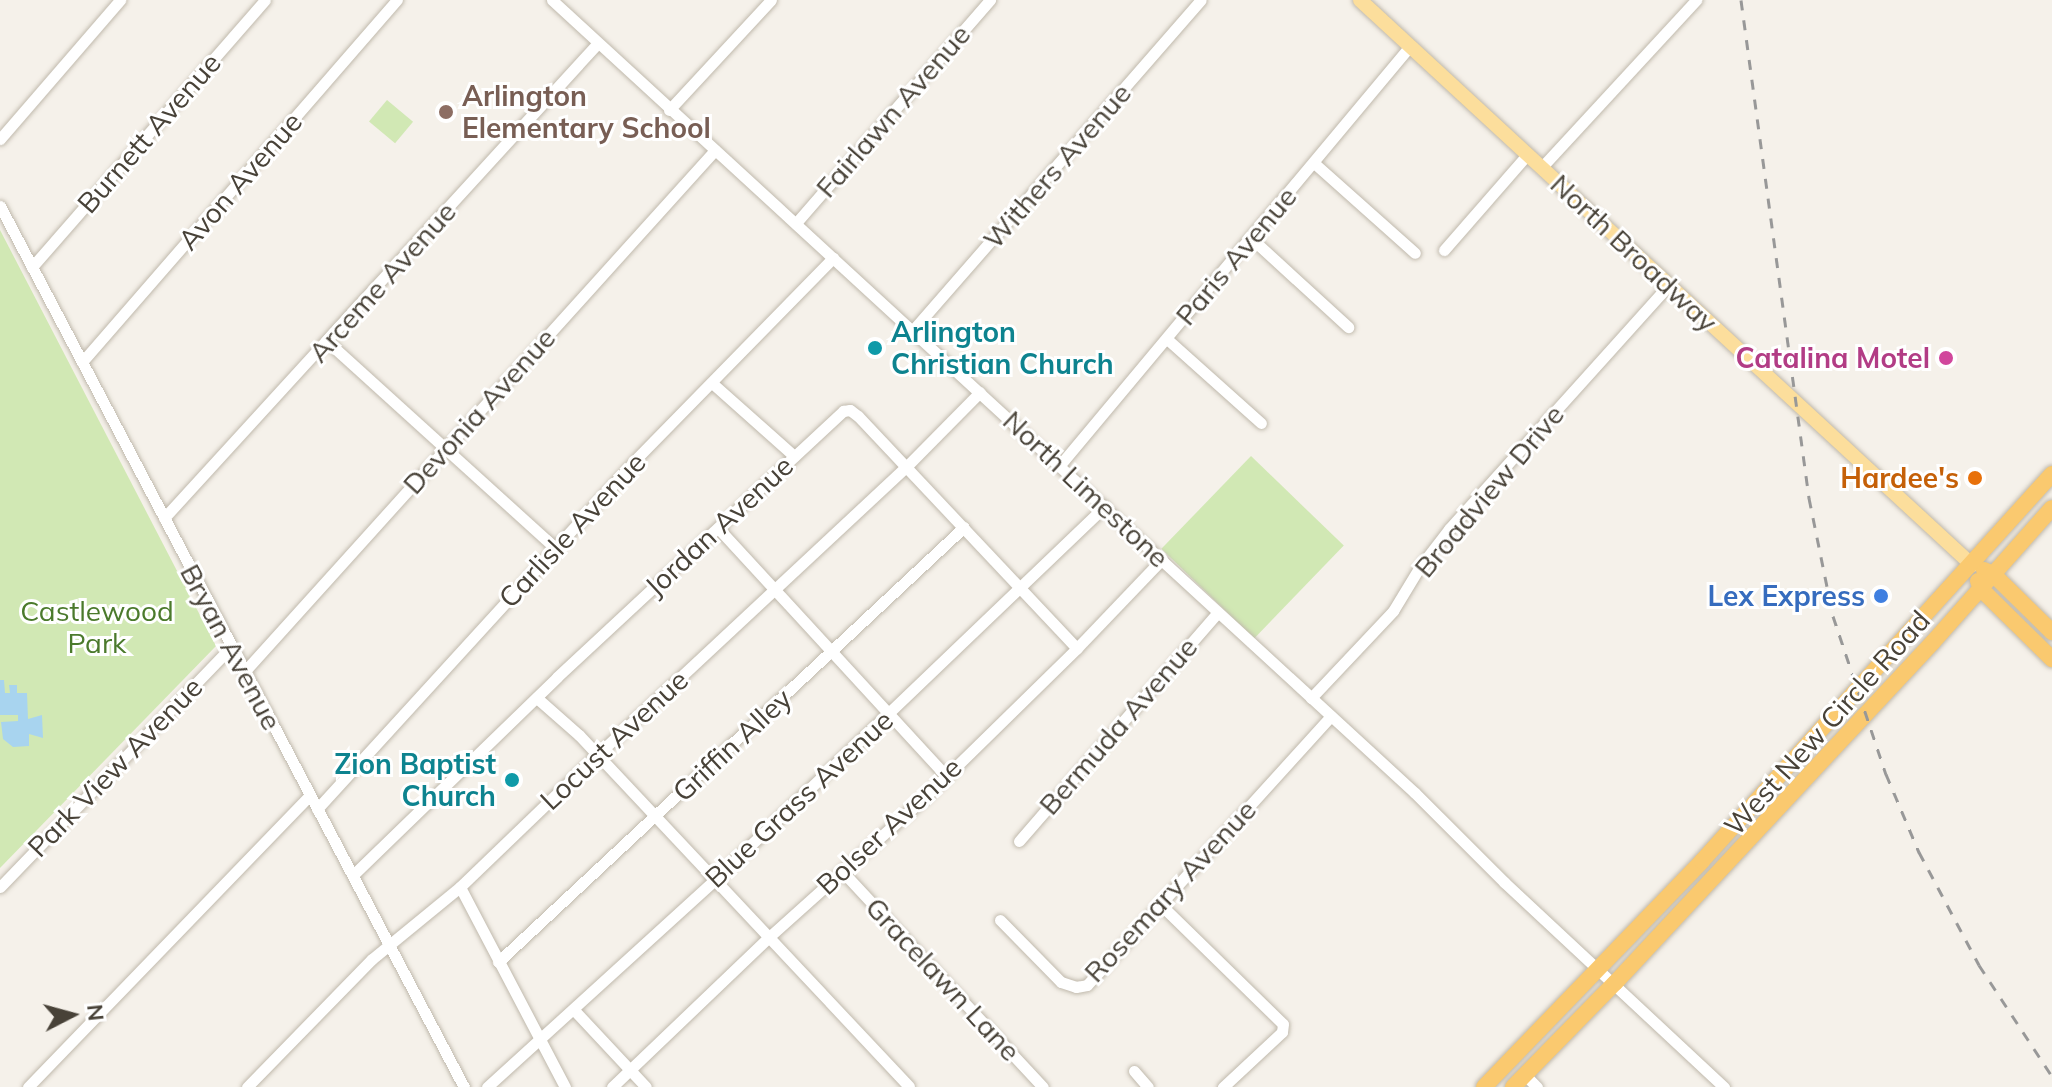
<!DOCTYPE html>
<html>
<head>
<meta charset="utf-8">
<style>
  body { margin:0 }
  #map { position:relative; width:2052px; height:1087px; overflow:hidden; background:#f5f1ea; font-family:Mulish,sans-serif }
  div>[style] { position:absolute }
  .green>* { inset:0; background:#d1e8b4; transform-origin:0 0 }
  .water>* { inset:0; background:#a8d4ef }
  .roads { filter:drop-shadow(0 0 2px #c0b9ac) drop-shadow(0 0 2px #c0b9ac) }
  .minor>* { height:11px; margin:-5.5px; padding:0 5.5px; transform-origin:5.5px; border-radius:5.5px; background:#fff }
  .major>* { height:14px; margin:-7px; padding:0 7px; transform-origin:7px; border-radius:7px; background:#fcde9c }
  .highway>* { height:16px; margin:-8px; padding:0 8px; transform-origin:8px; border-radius:8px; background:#fac96f }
  .rail>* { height:3px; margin-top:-1.5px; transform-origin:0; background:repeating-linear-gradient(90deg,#989898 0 10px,transparent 0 20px) }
  .dots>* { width:22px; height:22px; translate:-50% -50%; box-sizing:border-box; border:4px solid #fff; border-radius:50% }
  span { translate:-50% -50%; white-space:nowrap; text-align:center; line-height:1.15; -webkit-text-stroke:6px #fff; paint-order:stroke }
  .education-label { font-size:28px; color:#785e54; font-weight:700 }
  .left { translate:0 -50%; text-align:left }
  .street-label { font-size:28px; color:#484238 }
  .culture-label { font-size:28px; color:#0d838f; font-weight:700 }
  .right { translate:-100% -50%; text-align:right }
  .hotel-label { font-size:28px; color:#b23c85; font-weight:700 }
  .food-label { font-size:28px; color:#c56008; font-weight:700 }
  .shop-label { font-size:28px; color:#366cbe; font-weight:700 }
  .park-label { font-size:28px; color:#4b7a2c }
  .north { position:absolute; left:32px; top:975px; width:80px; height:80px; -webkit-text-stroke:6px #fff; paint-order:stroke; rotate:84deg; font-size:22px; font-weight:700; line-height:32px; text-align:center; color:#484238 }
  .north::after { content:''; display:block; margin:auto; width:28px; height:36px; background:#484238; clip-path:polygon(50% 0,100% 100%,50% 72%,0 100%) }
</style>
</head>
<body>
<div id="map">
  <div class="green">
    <i style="left:387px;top:100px;width:34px;height:28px;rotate:40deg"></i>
    <i style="clip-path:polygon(0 230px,216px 646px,0 868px)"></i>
    <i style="left:1251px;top:456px;width:129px;height:129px;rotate:44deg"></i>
  </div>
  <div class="water">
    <i style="clip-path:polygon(0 680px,4px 680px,5px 693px,10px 693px,9px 685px,17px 685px,17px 693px,27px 693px,28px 719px,42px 715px,43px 738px,29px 734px,29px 746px,13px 747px,3px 739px,1px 722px,18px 721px,18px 715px,0 715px)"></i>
  </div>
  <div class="roads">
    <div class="minor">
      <i style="left:552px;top:0;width:1172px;rotate:42.58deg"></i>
      <i style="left:1415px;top:793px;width:126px;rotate:45deg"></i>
      <i style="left:1504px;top:882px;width:301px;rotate:43deg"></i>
      <i style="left:669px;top:110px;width:150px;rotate:-47.2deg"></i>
      <i style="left:0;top:139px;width:184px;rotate:-49.2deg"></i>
      <i style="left:1314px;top:163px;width:135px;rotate:41.7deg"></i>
      <i style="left:1541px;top:168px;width:229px;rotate:-47.3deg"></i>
      <i style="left:0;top:206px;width:996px;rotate:62.23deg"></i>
      <i style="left:796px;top:223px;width:296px;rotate:-49deg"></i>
      <i style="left:1251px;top:238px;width:132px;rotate:42.5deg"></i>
      <i style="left:1444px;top:250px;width:126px;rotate:-48.9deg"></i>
      <i style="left:32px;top:267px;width:354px;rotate:-48.9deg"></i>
      <i style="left:912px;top:331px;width:439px;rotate:-48.9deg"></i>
      <i style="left:1167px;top:339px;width:126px;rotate:41.8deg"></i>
      <i style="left:328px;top:342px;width:307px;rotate:42.2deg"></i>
      <i style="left:82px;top:362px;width:480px;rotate:-49deg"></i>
      <i style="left:712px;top:383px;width:110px;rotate:41.7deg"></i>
      <i style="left:1060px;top:465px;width:546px;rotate:-50.13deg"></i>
      <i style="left:164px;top:518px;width:642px;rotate:-47.59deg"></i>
      <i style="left:718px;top:528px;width:335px;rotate:47.4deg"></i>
      <i style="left:244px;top:672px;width:703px;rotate:-47.94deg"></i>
      <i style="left:1311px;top:698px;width:120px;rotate:-46.7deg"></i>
      <i style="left:1393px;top:611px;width:50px;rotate:-58.8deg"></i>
      <i style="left:1419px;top:568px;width:49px;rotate:-52.4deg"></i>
      <i style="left:1449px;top:529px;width:329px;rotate:-48deg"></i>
      <i style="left:538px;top:699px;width:55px;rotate:41.3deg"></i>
      <i style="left:579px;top:735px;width:482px;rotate:46.8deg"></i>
      <i style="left:317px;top:809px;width:476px;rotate:-47.6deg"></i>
      <i style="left:638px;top:457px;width:279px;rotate:-45.6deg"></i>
      <i style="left:1019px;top:841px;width:303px;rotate:-49deg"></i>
      <i style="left:842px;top:871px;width:295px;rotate:47.1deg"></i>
      <i style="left:353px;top:875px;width:284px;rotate:-44.1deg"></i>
      <i style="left:557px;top:677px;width:391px;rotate:-42.9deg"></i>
      <i style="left:843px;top:411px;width:7px;rotate:-8deg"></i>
      <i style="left:850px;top:410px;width:10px;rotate:37deg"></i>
      <i style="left:858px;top:416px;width:319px;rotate:46.7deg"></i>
      <i style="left:0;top:887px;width:333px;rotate:-46.1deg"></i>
      <i style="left:460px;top:887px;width:226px;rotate:62.3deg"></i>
      <i style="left:1161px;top:905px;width:170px;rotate:44.3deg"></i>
      <i style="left:1283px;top:1024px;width:8px;rotate:97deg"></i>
      <i style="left:1282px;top:1032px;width:81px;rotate:137deg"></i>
      <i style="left:1000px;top:920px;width:87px;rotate:45.5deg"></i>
      <i style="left:1061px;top:982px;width:16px;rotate:18deg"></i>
      <i style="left:1076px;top:987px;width:11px;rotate:-10deg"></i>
      <i style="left:1087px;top:985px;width:363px;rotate:-47.8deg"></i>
      <i style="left:498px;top:962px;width:637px;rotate:-43.03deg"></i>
      <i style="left:574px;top:1010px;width:105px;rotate:46.9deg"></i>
      <i style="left:1134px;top:1071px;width:21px;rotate:49deg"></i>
      <i style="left:1525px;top:1075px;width:17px;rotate:45deg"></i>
      <i style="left:28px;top:1087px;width:406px;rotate:-46deg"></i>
      <i style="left:247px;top:1087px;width:179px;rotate:-45.7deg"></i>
      <i style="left:372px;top:959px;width:114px;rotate:-39.3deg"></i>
      <i style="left:460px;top:887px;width:192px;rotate:-43.9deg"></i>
      <i style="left:598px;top:754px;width:421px;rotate:-43deg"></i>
      <i style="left:906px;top:467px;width:105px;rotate:-45.4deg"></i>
      <i style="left:487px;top:1087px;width:306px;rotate:-42.3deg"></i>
      <i style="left:713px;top:881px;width:542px;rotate:-43.73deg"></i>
      <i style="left:612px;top:1087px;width:217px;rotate:-43.7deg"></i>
      <i style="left:769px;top:937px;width:211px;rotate:-41.9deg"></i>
      <i style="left:926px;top:796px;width:211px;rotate:-44.4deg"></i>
      <i style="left:1077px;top:648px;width:123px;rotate:-46.3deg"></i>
    </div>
    <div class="major">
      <i style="left:1360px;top:0;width:833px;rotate:42.71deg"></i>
    </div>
    <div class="highway">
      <i style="left:1984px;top:570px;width:10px;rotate:24deg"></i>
      <i style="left:1993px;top:574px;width:83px;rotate:44.5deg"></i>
      <i style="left:1978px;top:581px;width:9px;rotate:69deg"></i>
      <i style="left:1981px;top:589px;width:100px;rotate:44.6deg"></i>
      <i style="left:1484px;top:1087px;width:314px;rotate:-46deg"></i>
      <i style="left:1702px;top:861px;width:522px;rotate:-47.87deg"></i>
      <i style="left:1513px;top:1087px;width:146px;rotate:-45.6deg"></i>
      <i style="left:1615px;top:983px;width:466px;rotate:-47deg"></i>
      <i style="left:1933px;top:642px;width:179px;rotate:-48.4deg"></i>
    </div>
  </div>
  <div class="rail">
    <i style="left:1741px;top:0;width:503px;rotate:82.22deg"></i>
    <i style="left:1809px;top:498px;width:120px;rotate:78.5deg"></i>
    <i style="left:1833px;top:616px;width:167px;rotate:71.5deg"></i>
    <i style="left:1886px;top:774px;width:85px;rotate:67.1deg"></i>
    <i style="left:1919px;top:852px;width:128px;rotate:62deg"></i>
    <i style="left:1979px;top:965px;width:133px;rotate:56.7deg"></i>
  </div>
  <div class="dots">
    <i style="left:446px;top:112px;background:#8d6e63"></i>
    <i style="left:875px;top:348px;background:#0f9aa8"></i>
    <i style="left:1946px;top:358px;background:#d1479c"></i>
    <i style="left:1975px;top:478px;background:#e8710a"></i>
    <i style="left:1881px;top:596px;background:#3f7fe0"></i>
    <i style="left:512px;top:780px;background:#0f9aa8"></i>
  </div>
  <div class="education-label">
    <span class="left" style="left:462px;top:112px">Arlington<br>Elementary School</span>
  </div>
  <div class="street-label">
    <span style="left:893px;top:111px;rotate:-49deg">Fairlawn Avenue</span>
    <span style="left:149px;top:133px;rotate:-49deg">Burnett Avenue</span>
    <span style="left:1057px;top:166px;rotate:-49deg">Withers Avenue</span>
    <span style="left:240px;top:181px;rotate:-49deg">Avon Avenue</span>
    <span style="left:1634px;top:253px;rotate:43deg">North Broadway</span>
    <span style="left:1236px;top:256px;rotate:-50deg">Paris Avenue</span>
    <span style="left:382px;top:282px;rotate:-48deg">Arceme Avenue</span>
    <span style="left:479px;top:411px;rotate:-48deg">Devonia Avenue</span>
    <span style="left:1086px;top:489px;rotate:43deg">North Limestone</span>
    <span style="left:1489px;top:491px;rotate:-50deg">Broadview Drive</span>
    <span style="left:719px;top:526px;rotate:-43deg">Jordan Avenue</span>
    <span style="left:572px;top:530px;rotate:-47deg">Carlisle Avenue</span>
    <span style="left:231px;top:647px;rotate:62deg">Bryan Avenue</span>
    <span style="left:1827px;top:723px;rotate:-48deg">West New Circle Road</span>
    <span style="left:1118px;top:726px;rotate:-49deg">Bermuda Avenue</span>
    <span style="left:614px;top:740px;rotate:-43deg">Locust Avenue</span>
    <span style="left:732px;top:745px;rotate:-43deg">Griffin Alley</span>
    <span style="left:115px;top:767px;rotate:-46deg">Park View Avenue</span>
    <span style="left:799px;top:799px;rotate:-43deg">Blue Grass Avenue</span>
    <span style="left:889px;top:826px;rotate:-43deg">Bolser Avenue</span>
    <span style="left:1170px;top:891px;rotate:-47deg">Rosemary Avenue</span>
    <span style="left:943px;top:979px;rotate:47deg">Gracelawn Lane</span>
  </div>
  <div class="culture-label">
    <span class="left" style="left:891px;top:348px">Arlington<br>Christian Church</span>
    <span class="right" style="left:496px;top:780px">Zion Baptist<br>Church</span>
  </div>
  <div class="hotel-label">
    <span class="right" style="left:1930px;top:358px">Catalina Motel</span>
  </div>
  <div class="food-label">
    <span class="right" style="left:1959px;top:478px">Hardee's</span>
  </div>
  <div class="shop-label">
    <span class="right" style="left:1865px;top:596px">Lex Express</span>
  </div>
  <div class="park-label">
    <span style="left:97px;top:627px">Castlewood<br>Park</span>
  </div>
  <div class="north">N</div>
</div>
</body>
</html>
